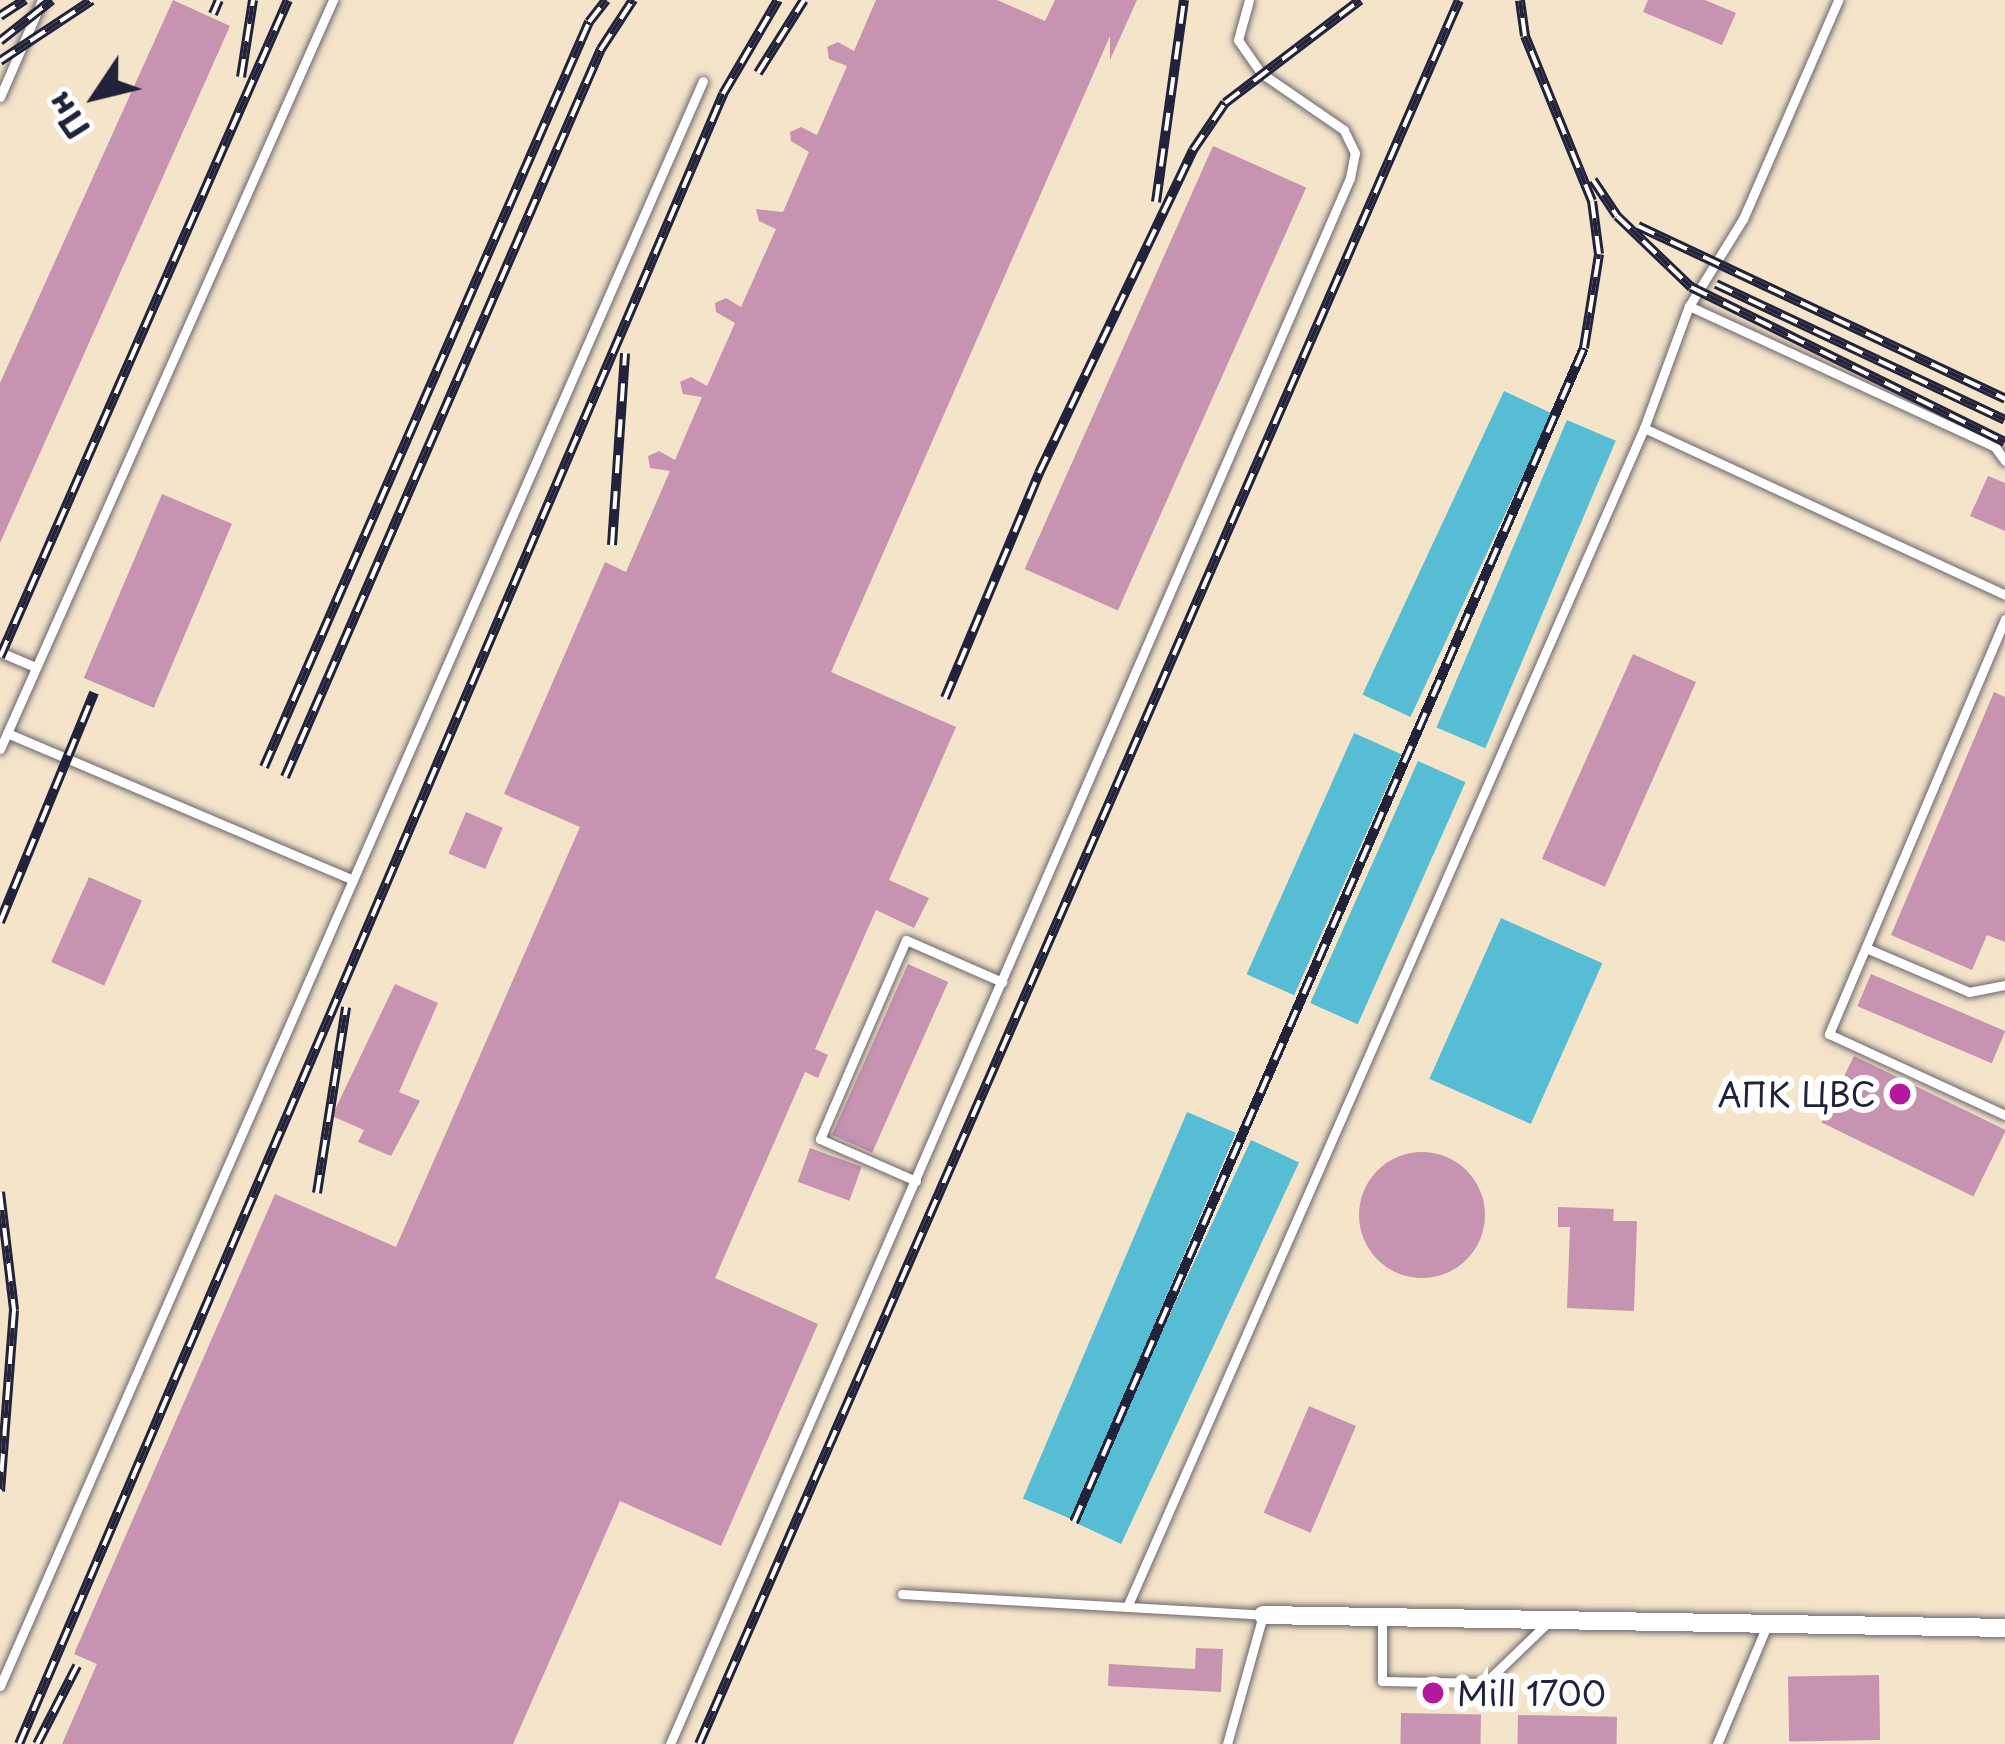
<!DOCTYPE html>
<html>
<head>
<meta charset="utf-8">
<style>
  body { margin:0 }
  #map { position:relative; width:2005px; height:1744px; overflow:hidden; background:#f4e4ca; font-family:"Playpen Sans",sans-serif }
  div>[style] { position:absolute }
  .water>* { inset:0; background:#56bdd4; transform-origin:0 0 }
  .building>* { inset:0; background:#c693b1; transform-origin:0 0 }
  .round { border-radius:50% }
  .roads { filter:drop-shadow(0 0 3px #6c666d) drop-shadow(0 0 3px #6c666d) }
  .service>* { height:9px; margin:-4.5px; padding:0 4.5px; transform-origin:4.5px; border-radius:4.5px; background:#fff }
  .minor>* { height:18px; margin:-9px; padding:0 9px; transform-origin:9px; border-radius:9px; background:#fff }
  .rail>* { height:10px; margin-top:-5px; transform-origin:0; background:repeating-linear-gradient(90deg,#fff 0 18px,#22223b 0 36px); box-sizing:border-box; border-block:3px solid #22223b }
  .dots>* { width:33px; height:33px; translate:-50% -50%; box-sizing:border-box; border:6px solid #fff; border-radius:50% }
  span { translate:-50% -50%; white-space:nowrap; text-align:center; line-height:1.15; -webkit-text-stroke:12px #fff; paint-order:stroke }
  .poi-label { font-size:33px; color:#22223b }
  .right { translate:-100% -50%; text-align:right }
  .left { translate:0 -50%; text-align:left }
  .north { position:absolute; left:36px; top:36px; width:120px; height:120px; -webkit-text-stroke:9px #fff; paint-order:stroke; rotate:235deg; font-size:33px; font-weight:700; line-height:48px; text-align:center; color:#22223b }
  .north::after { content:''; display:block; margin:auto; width:42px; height:54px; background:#22223b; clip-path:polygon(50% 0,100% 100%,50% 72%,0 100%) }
</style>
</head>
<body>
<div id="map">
  <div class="water">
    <i style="left:1504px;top:391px;width:53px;height:335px;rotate:25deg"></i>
    <i style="left:1567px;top:420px;width:53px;height:334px;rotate:23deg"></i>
    <i style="left:1354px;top:733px;width:52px;height:264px;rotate:24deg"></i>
    <i style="left:1418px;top:761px;width:52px;height:265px;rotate:24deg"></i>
    <i style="left:1501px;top:918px;width:111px;height:176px;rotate:24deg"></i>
    <i style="left:1187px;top:1112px;width:53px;height:420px;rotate:23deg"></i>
    <i style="left:1251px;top:1140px;width:53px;height:421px;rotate:25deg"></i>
  </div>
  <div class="building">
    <i style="clip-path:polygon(173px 0,230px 26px,0 543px,0 383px)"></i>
    <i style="clip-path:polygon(876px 0,997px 0,1045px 21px,1055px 0,1137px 0,1110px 60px,1110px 36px,831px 672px,956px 727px,889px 880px,929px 898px,914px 928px,876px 910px,815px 1049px,828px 1055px,818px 1078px,805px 1072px,715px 1278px,818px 1324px,721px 1546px,620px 1501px,513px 1744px,62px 1744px,97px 1664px,74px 1654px,275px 1194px,396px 1247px,580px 827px,504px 794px,605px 562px,626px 572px,670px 471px,650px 468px,648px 456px,659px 451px,675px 460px,702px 397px,683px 394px,680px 382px,691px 377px,707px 386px,735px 323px,716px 312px,715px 303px,726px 298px,741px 307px,776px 229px,759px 221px,756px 209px,783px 212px,809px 152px,791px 141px,790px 132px,801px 127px,817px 135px,847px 66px,829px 59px,827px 47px,838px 42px,854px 51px)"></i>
    <i style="clip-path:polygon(1648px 0,1705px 0,1736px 13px,1722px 45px,1643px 12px)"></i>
    <i style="left:1213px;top:146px;width:102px;height:463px;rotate:24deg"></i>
    <i style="clip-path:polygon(1988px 476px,2005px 483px,2005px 531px,1970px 516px)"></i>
    <i style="left:162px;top:494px;width:76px;height:200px;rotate:23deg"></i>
    <i style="left:1633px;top:654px;width:69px;height:224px;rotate:24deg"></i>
    <i style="clip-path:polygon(1994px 692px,2005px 697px,2005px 942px,1987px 935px,1972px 970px,1891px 935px)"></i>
    <i style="left:466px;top:812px;width:40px;height:45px;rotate:23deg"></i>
    <i style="left:89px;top:877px;width:58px;height:93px;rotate:24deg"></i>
    <i style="left:908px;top:964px;width:44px;height:187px;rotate:24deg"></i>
    <i style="left:1871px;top:974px;width:146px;height:35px;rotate:23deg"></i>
    <i style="clip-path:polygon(395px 984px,438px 1003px,399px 1092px,420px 1101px,391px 1156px,358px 1142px,364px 1130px,332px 1116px)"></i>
    <i style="left:1854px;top:1056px;width:169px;height:74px;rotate:26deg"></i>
    <i style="left:810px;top:1148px;width:55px;height:36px;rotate:20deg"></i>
    <i class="round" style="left:1359px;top:1152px;width:126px;height:126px"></i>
    <i style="clip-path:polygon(1558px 1207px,1614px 1209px,1613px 1221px,1637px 1221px,1634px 1311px,1567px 1308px,1570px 1227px,1558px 1227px)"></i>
    <i style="left:1309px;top:1406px;width:51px;height:116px;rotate:23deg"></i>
    <i style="clip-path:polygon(1196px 1648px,1223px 1649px,1221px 1692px,1108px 1686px,1109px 1664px,1195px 1669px)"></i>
    <i style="left:1879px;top:1675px;width:65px;height:91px;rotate:89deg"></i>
    <i style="left:1401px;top:1713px;width:80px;height:31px;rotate:1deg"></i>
    <i style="left:1518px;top:1715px;width:99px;height:29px;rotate:1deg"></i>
  </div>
  <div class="roads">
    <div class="service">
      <i style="left:0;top:97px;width:106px;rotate:-66.6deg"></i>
      <i style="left:1689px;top:306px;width:337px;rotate:24.7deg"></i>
      <i style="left:1995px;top:447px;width:17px;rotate:54deg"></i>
      <i style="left:1644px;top:428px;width:398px;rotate:24.8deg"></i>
      <i style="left:2005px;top:619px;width:451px;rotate:113deg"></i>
      <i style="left:1829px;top:1034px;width:194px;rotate:24.7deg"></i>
      <i style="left:0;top:652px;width:39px;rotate:23deg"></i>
      <i style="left:7px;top:733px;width:376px;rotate:23deg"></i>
      <i style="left:0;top:749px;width:820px;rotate:-66.03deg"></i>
      <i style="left:1866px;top:948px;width:112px;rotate:23.1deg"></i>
      <i style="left:1969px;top:992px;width:37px;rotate:-11deg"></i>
      <i style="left:916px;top:1181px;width:105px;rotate:-156.4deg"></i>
      <i style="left:820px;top:1139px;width:91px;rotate:-66.8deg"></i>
      <i style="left:856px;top:1055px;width:125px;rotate:-66.5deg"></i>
      <i style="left:906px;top:940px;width:105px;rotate:23.6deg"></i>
      <i style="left:902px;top:1594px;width:362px;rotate:3.3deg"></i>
      <i style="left:1263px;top:1615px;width:134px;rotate:105.6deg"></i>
      <i style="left:1127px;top:1607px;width:1287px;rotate:-66.32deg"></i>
      <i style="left:1644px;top:428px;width:130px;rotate:-69.8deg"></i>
      <i style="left:1689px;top:306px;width:102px;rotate:-58.2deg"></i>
      <i style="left:1743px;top:219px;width:239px;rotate:-66.5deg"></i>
      <i style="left:1382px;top:1617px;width:64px;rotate:90deg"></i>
      <i style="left:1382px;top:1681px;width:103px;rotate:1.1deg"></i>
      <i style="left:1485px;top:1683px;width:85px;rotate:-44deg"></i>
      <i style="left:0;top:1686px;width:1752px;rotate:-66.35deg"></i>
      <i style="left:670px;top:1744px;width:1707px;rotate:-66.53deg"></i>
      <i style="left:1350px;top:178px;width:25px;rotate:-79deg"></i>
      <i style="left:1355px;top:153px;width:25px;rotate:-116deg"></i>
      <i style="left:1344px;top:130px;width:101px;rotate:-145.5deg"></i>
      <i style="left:1261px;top:73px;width:40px;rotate:-124.9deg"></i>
      <i style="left:1238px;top:40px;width:41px;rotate:-74.6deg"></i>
      <i style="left:1717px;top:1744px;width:129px;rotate:-67.2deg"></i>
    </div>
    <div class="minor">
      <i style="left:1263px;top:1615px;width:742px;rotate:1deg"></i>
    </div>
  </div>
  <div class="rail">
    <i style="left:213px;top:14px;width:15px;rotate:-67deg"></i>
    <i style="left:0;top:16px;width:30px;rotate:-33deg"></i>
    <i style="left:0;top:41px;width:66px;rotate:-38.3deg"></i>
    <i style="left:0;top:61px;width:110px;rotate:-33.5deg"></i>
    <i style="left:758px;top:73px;width:86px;rotate:-57.8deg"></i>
    <i style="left:241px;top:77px;width:78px;rotate:-81.1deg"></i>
    <i style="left:1593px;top:180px;width:43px;rotate:56.3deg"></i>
    <i style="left:1617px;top:216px;width:103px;rotate:43.8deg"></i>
    <i style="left:1691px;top:287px;width:350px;rotate:26.3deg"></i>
    <i style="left:1156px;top:202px;width:204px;rotate:-82.1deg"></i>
    <i style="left:1638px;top:226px;width:406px;rotate:25.2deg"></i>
    <i style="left:1716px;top:284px;width:319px;rotate:25.2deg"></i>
    <i style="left:612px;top:545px;width:192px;rotate:-86.1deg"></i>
    <i style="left:0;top:657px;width:717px;rotate:-66.33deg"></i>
    <i style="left:945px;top:698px;width:244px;rotate:-67.3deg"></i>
    <i style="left:1039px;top:473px;width:358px;rotate:-64.5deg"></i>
    <i style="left:1193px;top:150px;width:57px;rotate:-55.8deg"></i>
    <i style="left:1225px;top:103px;width:170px;rotate:-37.3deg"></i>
    <i style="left:264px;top:767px;width:813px;rotate:-66.43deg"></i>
    <i style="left:589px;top:22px;width:28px;rotate:-52deg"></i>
    <i style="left:285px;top:777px;width:794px;rotate:-66.54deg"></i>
    <i style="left:601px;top:49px;width:59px;rotate:-56.9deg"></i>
    <i style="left:0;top:922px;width:248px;rotate:-67.7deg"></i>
    <i style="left:0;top:1192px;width:119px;rotate:83.2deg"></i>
    <i style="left:14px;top:1310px;width:182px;rotate:94.4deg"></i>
    <i style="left:317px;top:1193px;width:188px;rotate:-81.1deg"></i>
    <i style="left:1074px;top:1522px;width:1280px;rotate:-66.52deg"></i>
    <i style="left:1584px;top:348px;width:95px;rotate:-80.9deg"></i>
    <i style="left:1599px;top:254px;width:53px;rotate:-97.5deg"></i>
    <i style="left:1592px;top:201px;width:178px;rotate:-112.1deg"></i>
    <i style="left:1525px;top:36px;width:36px;rotate:-98deg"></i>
    <i style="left:19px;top:1744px;width:1794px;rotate:-66.89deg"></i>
    <i style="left:723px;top:94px;width:109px;rotate:-59.7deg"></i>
    <i style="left:37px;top:1744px;width:88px;rotate:-62.9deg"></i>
    <i style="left:699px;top:1744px;width:1902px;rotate:-66.45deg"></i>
  </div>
  <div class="dots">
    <i style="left:1900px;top:1094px;background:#b5179e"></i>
    <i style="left:1433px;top:1693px;background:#b5179e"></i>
  </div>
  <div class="poi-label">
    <span class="right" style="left:1876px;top:1094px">АПК ЦВС</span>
    <span class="left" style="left:1457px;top:1693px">Mill 1700</span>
  </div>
  <div class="north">Пн</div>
</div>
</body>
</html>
